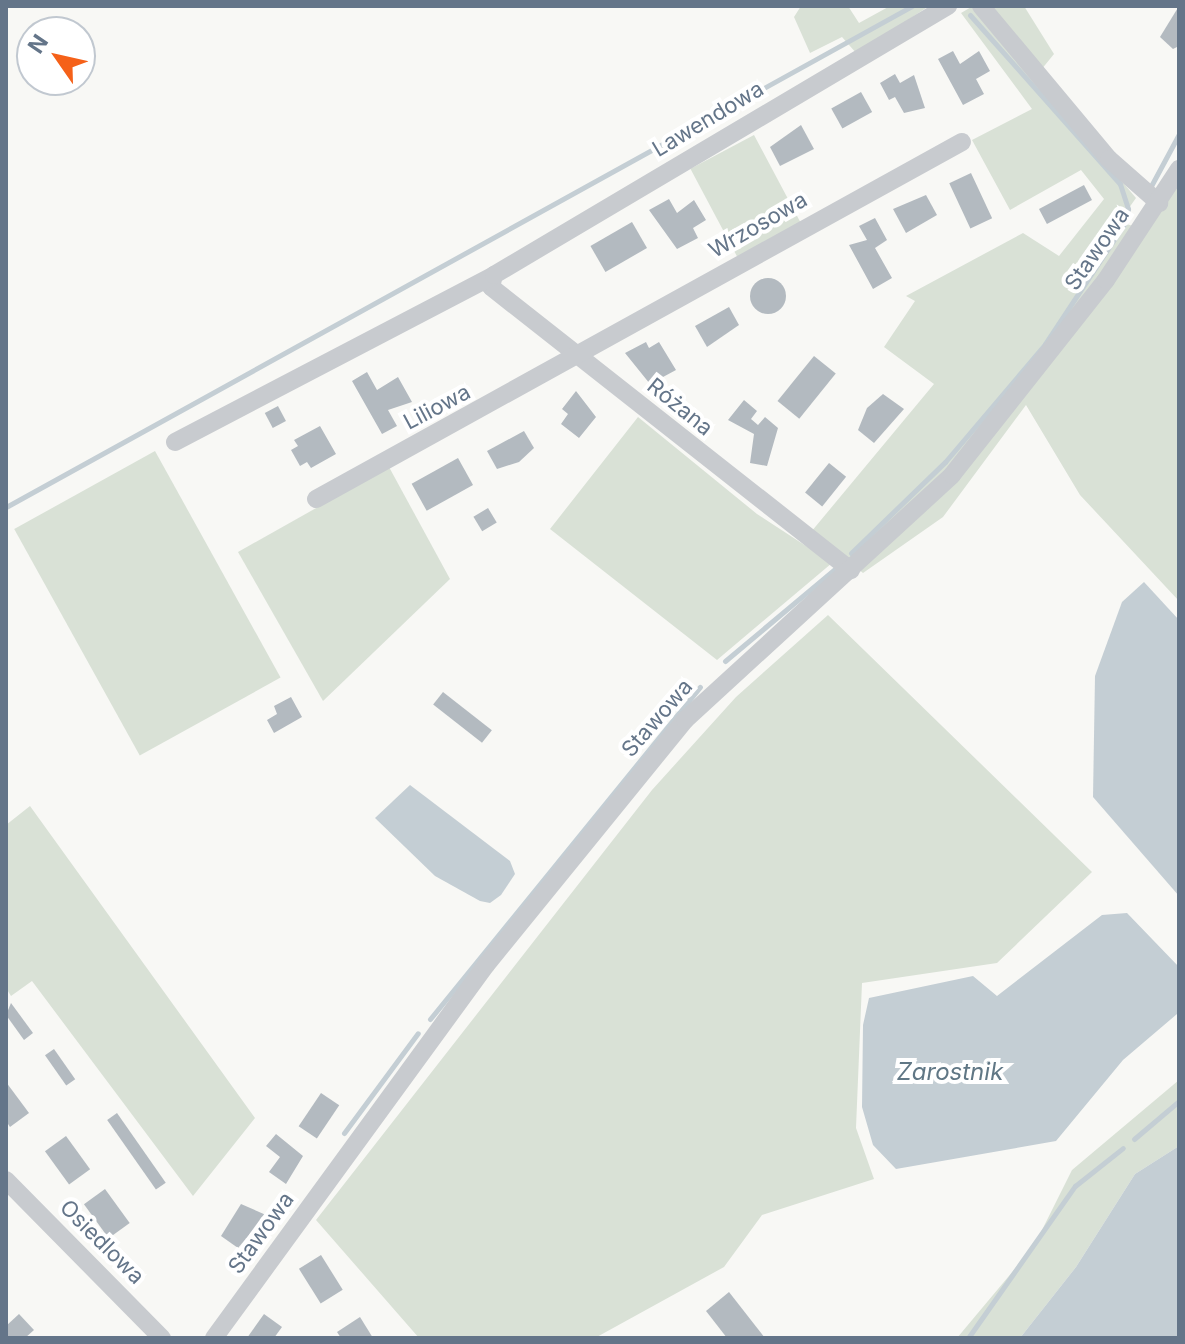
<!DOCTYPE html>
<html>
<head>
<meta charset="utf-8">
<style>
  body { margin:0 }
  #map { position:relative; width:1185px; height:1344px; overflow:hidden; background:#f8f8f5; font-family:Inter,sans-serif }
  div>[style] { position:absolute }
  .green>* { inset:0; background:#d9e1d6; transform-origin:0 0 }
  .water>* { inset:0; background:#c4ced4 }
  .stream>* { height:5px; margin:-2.5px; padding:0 2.5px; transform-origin:2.5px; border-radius:2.5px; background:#c4ced4 }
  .building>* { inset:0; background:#b3bac0; transform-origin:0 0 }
  .round { border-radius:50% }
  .minor>* { height:18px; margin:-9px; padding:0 9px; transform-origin:9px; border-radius:9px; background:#c8cbcf }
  span { translate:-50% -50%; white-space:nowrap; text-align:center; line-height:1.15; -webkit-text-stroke:8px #fff; paint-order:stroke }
  .street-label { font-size:22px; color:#647589 }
  .water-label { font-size:24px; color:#607785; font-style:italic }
  .frame { position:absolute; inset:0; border:8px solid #647589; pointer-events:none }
  .north { position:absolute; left:16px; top:16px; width:80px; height:80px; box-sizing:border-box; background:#fff; border:2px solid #c1c8d0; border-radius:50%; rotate:304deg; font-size:22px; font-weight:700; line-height:32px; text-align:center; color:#647589 }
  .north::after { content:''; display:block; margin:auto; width:28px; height:36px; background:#f56119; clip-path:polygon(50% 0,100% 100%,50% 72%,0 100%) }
</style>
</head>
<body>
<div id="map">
  <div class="green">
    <i style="clip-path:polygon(801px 6px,848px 6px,859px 23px,890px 6px,929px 6px,857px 54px,842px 37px,810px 53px,794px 17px)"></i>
    <i style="clip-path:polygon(973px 6px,1136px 198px,1119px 222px,1148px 230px,1179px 178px,1179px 601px,1080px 495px,1026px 405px,943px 517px,863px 573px,811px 532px,934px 384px,884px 347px,915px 301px,906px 296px,1023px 233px,1059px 256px,1104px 199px,1081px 170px,1010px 210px,972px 140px,1032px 109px,961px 13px)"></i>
    <i style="clip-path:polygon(987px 6px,1024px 6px,1054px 54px,1041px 70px)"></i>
    <i style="left:754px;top:135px;width:100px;height:72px;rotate:62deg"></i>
    <i style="clip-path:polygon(638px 417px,757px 514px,832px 563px,717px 660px,550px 529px)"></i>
    <i style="left:155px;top:451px;width:259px;height:161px;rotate:61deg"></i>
    <i style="clip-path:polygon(389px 467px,450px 579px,323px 701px,238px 552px)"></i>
    <i style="clip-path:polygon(828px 615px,1092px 872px,997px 963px,862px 983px,856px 1128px,874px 1179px,762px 1215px,724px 1267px,595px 1338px,419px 1338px,316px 1220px,652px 790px,736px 697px)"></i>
    <i style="clip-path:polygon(30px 806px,255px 1118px,193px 1196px,32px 981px,11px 996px,6px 988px,6px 825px)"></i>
    <i style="clip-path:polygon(1179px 1080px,1179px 1146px,1135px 1174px,1076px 1267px,1020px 1338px,957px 1338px,1034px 1246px,1072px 1170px)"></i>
  </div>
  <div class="water">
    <i style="clip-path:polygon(1144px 582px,1179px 620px,1179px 896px,1093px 797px,1095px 676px,1122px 602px)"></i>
    <i style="clip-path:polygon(410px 785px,510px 861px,515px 874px,501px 895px,490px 903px,480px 901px,435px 876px,375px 818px)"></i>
    <i style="clip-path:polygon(1127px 913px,1179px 967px,1177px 1014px,1123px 1060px,1056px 1141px,896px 1169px,873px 1145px,862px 1107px,863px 1025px,869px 998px,973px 976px,997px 996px,1102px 915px)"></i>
    <i style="clip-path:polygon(1179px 1146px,1179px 1338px,1020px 1338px,1076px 1267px,1135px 1174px)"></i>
  </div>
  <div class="stream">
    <i style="left:970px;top:15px;width:226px;rotate:48.4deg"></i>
    <i style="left:1120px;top:184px;width:26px;rotate:72deg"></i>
    <i style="left:1128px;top:209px;width:13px;rotate:113deg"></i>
    <i style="left:1151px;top:186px;width:59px;rotate:-61.7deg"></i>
    <i style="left:6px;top:507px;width:1035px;rotate:-28.94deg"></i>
    <i style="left:851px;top:553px;width:131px;rotate:-44.1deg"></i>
    <i style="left:945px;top:462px;width:155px;rotate:-49.7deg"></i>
    <i style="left:1045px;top:344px;width:151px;rotate:-56.6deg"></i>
    <i style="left:725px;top:661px;width:145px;rotate:-40deg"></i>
    <i style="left:430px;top:1019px;width:428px;rotate:-50.9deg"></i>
    <i style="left:344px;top:1133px;width:124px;rotate:-53.5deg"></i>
    <i style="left:1134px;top:1139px;width:59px;rotate:-40.2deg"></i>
    <i style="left:968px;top:1338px;width:186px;rotate:-54.9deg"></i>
    <i style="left:1075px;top:1186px;width:61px;rotate:-38.4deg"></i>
  </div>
  <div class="building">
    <i style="clip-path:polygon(1179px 6px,1179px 46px,1173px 49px,1160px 37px)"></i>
    <i style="clip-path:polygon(953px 51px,960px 64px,979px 51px,990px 71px,976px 79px,984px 94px,963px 105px,938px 59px)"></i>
    <i style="clip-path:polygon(895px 74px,900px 83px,914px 75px,925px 108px,904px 113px,895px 97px,889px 100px,880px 83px)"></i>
    <i style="left:861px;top:92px;width:23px;height:34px;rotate:61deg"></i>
    <i style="clip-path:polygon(801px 125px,814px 149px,780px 166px,770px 147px)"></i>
    <i style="left:971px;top:173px;width:50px;height:24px;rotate:65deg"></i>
    <i style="left:1084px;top:185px;width:17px;height:51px;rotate:62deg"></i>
    <i style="clip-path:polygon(926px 195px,937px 215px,906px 233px,893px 209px)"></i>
    <i style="clip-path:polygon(669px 199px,677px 213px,694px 200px,706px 220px,693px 228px,698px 238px,677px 249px,649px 210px)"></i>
    <i style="clip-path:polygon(875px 218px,887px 240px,875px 248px,892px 278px,873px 289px,849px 245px,867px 240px,859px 226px)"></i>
    <i style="left:632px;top:222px;width:30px;height:48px;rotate:60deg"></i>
    <i class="round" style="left:750px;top:278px;width:36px;height:36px"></i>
    <i style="clip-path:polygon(729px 307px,739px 325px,707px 347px,695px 326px)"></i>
    <i style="clip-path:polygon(646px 342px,649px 348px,659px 342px,676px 370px,650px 384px,625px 353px)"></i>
    <i style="left:814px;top:356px;width:28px;height:58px;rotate:39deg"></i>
    <i style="clip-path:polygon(367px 372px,377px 390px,398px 377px,412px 402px,388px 410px,397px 426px,382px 434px,352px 381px)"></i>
    <i style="clip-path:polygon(576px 391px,596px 417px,579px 438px,561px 424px,568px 414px,562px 409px)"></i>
    <i style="clip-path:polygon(883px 394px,904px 409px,874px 443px,858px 430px,867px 408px)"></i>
    <i style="clip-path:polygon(744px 400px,757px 411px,751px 419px,758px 425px,765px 417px,778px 428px,767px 466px,750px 463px,754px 434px,728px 420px)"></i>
    <i style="left:278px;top:406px;width:17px;height:15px;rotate:62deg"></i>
    <i style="clip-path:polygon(320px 426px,336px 454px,311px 468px,307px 462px,300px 466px,291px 450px,298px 446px,294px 440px)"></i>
    <i style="clip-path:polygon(524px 431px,534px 448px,519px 462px,497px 469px,487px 451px)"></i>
    <i style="left:458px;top:458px;width:31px;height:53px;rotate:61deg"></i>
    <i style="left:829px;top:463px;width:22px;height:38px;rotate:39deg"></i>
    <i style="left:488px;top:508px;width:17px;height:17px;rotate:59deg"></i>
    <i style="left:443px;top:692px;width:62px;height:16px;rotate:38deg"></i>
    <i style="clip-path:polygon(291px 697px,302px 717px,274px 733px,267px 720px,277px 714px,274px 706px)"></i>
    <i style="clip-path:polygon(11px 1003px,33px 1033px,24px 1040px,6px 1015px)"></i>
    <i style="left:54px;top:1049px;width:37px;height:11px;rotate:55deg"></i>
    <i style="clip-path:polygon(6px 1082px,29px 1113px,10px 1127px,6px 1121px)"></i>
    <i style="left:321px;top:1093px;width:22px;height:40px;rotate:34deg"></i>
    <i style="left:117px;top:1113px;width:85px;height:12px;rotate:55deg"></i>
    <i style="clip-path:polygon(276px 1134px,303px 1156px,286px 1184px,269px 1172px,280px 1157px,266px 1146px)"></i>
    <i style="left:66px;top:1136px;width:41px;height:26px;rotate:54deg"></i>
    <i style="left:105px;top:1189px;width:42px;height:26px;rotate:54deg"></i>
    <i style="clip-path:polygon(241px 1204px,266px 1215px,238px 1248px,221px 1236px)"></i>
    <i style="left:321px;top:1255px;width:41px;height:26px;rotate:58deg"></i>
    <i style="clip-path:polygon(729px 1292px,765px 1338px,727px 1338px,706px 1311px)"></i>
    <i style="clip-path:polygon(19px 1314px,34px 1330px,25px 1338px,6px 1338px,6px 1326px)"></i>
    <i style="clip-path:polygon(264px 1314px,282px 1327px,274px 1338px,247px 1338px)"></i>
    <i style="clip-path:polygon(360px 1317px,373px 1338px,341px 1338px,337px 1332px)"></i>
  </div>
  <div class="minor">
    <i style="left:981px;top:6px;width:199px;rotate:50.1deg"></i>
    <i style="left:1109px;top:159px;width:67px;rotate:41.3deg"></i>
    <i style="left:494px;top:275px;width:12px;rotate:104deg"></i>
    <i style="left:491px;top:287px;width:458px;rotate:38.2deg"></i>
    <i style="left:175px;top:442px;width:360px;rotate:-27.6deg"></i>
    <i style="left:494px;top:275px;width:528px;rotate:-30.65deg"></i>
    <i style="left:316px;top:499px;width:738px;rotate:-28.93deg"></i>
    <i style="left:6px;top:1180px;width:222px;rotate:45.4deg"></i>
    <i style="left:214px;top:1338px;width:462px;rotate:-53.9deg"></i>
    <i style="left:486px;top:965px;width:316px;rotate:-50.9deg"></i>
    <i style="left:685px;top:720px;width:362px;rotate:-42.5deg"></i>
    <i style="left:952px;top:475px;width:248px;rotate:-51.7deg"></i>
    <i style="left:1106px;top:280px;width:133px;rotate:-56.7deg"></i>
  </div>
  <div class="street-label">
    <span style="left:708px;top:119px;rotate:-31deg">Lawendowa</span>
    <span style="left:758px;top:225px;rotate:-30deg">Wrzosowa</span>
    <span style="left:1097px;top:249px;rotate:-55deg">Stawowa</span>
    <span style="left:437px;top:407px;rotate:-28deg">Liliowa</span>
    <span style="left:680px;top:407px;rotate:39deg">Różana</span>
    <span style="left:657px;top:718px;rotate:-49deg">Stawowa</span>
    <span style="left:261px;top:1233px;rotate:-54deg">Stawowa</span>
    <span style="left:102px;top:1242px;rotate:45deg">Osiedlowa</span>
  </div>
  <div class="water-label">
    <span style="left:950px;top:1072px">Zarostnik</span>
  </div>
  <div class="frame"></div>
  <div class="north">N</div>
</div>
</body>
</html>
